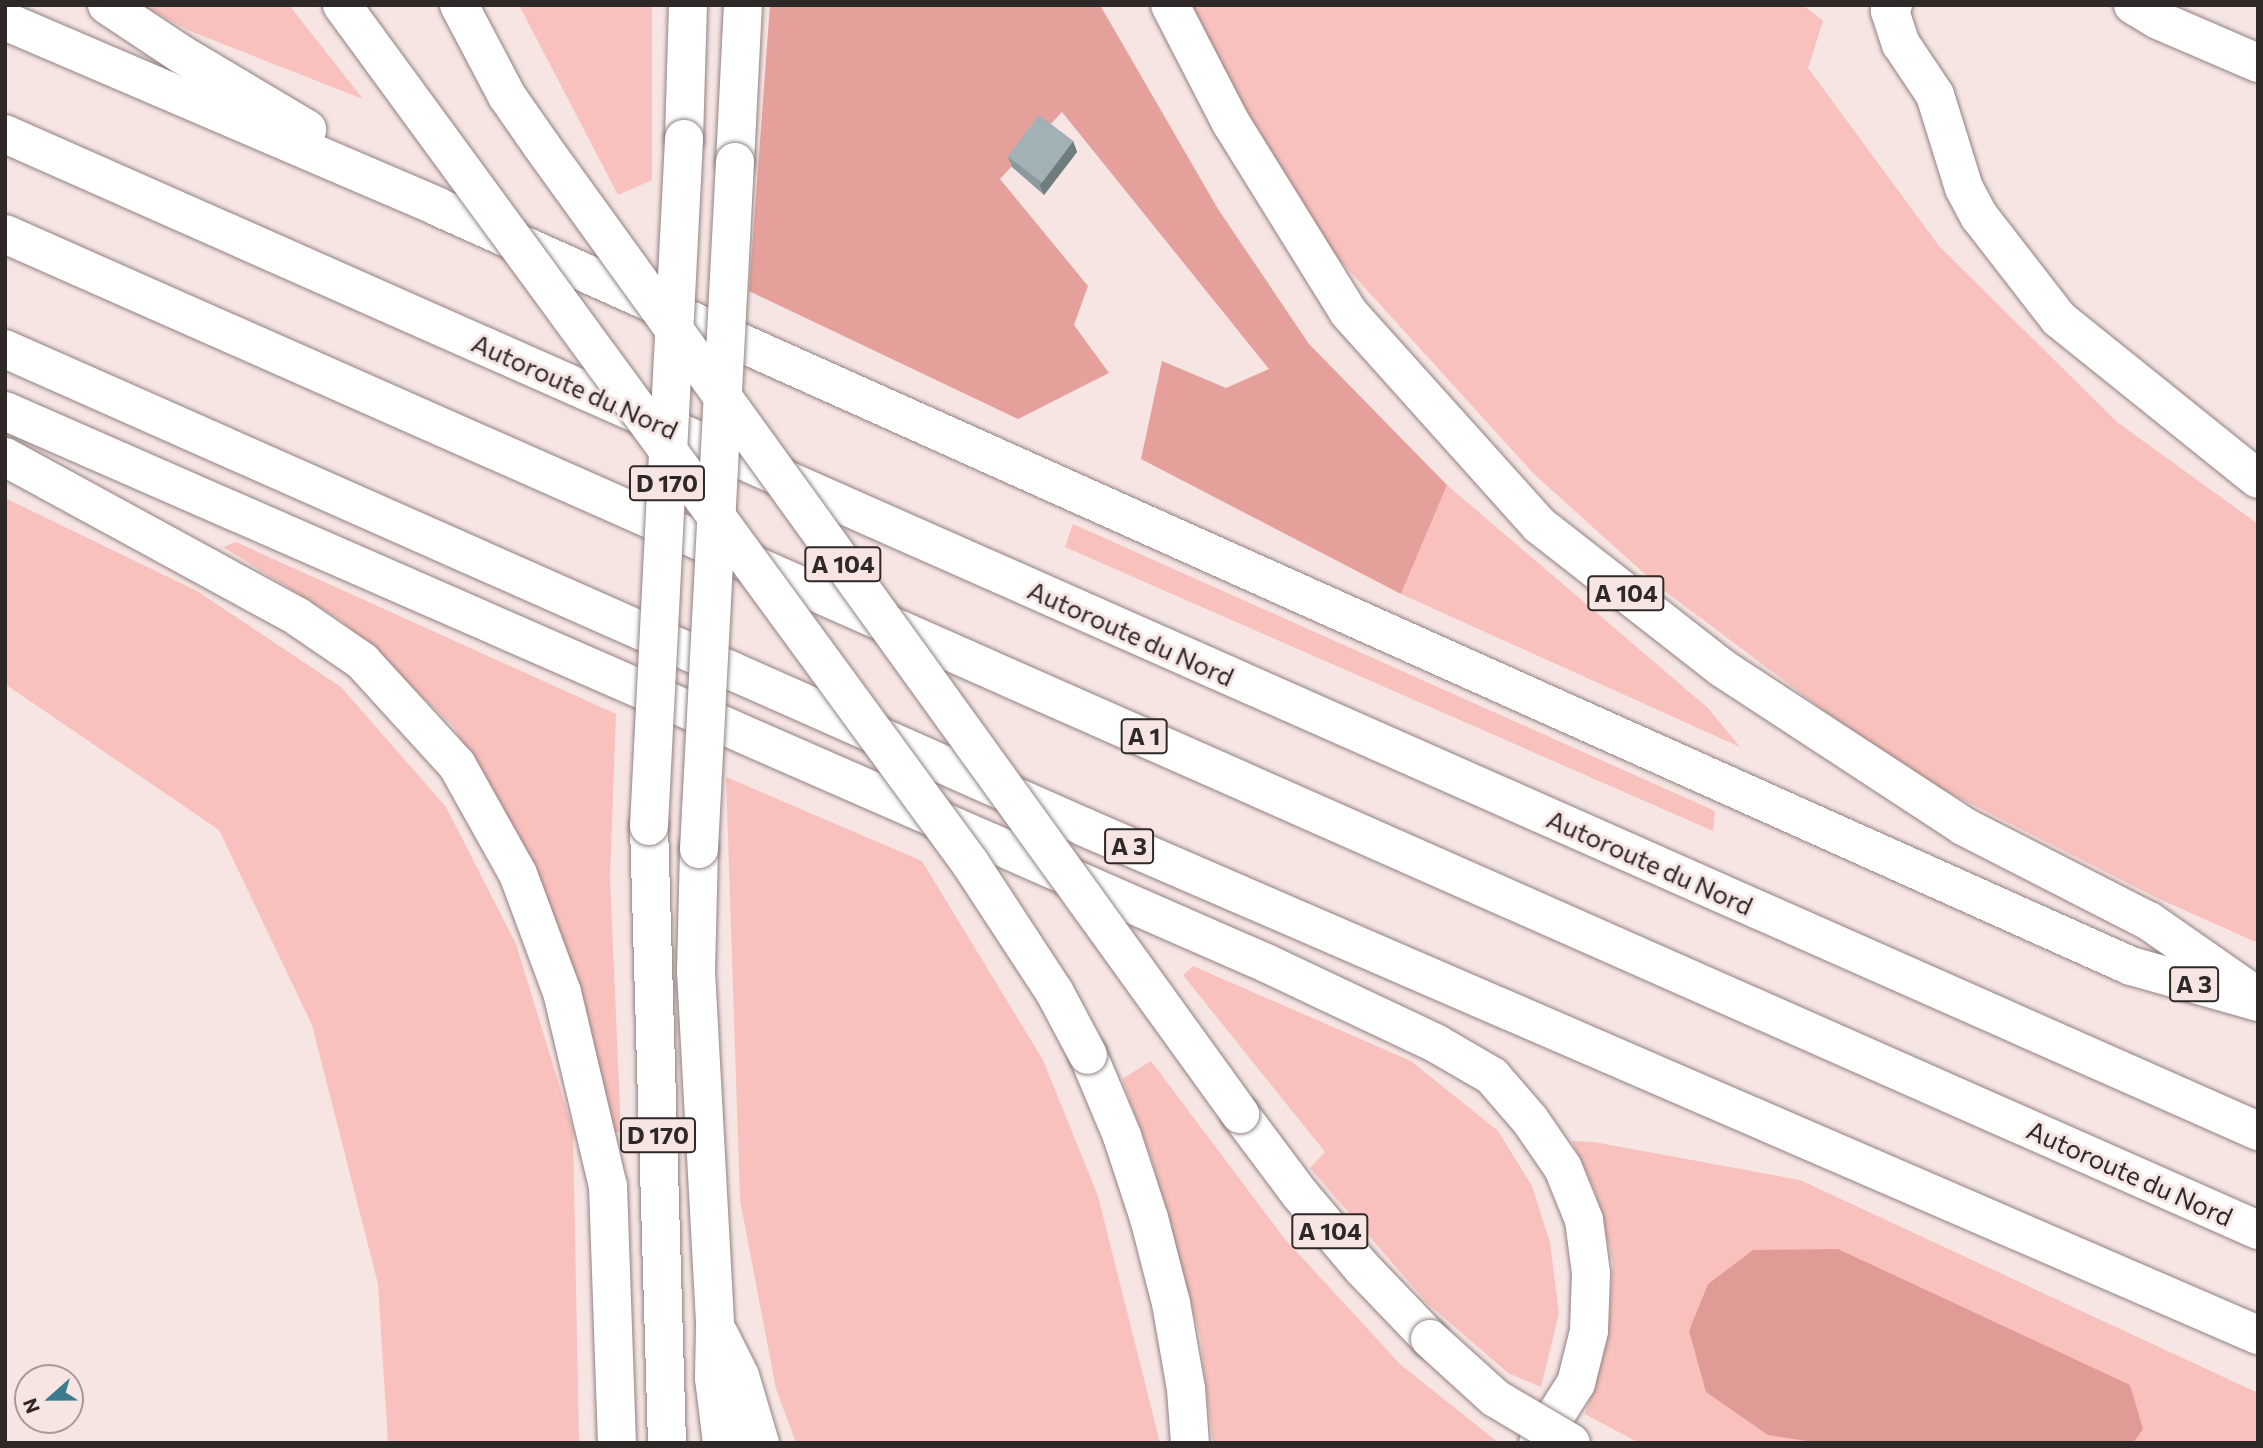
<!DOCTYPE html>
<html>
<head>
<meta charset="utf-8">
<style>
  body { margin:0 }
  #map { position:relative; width:2263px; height:1448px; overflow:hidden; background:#f6e5e3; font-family:Commissioner,sans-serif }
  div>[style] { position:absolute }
  .green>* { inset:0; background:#f8c1bd }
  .forest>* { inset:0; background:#e6a09b }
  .water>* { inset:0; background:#e19b96 }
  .roads { filter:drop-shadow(0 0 2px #918180) drop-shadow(0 0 2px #918180) }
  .minor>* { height:38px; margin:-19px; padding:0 19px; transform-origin:19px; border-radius:19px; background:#fff }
  .highway>* { height:38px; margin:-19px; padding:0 19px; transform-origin:19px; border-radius:19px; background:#fff }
  .bridges { filter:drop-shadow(0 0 2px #918180) drop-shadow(0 0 2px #918180) }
  .highway-bridge>* { height:38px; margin:-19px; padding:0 19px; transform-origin:19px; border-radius:19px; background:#fff }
  .wall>* { inset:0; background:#8b989d }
  .shaded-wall>* { inset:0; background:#717c7f }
  .building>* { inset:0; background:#a2b1b6; transform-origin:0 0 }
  span { translate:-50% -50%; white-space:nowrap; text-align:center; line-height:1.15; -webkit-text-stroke:6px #f6e5e3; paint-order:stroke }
  .shield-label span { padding:2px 5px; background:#f6e5e3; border:2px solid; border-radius:5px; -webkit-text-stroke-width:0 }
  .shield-label { font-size:24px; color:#2e2827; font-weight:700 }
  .street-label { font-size:26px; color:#2e2827 }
  .frame { position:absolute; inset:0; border:7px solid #2e2827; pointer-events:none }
  .north { position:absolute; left:14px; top:1364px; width:70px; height:70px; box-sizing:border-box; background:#f6e5e3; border:2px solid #a69998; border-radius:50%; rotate:249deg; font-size:19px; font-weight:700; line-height:28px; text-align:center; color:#2e2827 }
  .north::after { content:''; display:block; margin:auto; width:24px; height:32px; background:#3b7c8e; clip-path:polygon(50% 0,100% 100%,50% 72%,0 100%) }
</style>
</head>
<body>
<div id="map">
  <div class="green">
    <i style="clip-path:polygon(142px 5px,289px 5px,363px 99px,190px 31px)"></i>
    <i style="clip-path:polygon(519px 5px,652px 5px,652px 180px,618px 195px)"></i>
    <i style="clip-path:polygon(1181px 5px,1803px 5px,1823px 21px,1808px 68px,1939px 246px,2117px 422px,2258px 524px,2258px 943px,2157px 898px,1902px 769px,1658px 586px,1534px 474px,1326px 245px)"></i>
    <i style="clip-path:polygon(1447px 485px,1708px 708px,1740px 747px,1401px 594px)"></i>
    <i style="clip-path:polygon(5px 498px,197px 591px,341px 687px,446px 807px,516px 944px,573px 1130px,579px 1443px,388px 1443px,378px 1284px,312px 1025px,219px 830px,5px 684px)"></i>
    <i style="clip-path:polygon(1073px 524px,1715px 811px,1713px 831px,1065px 547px)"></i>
    <i style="clip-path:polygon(236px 542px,616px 714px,610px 877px,621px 1132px,610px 1133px,587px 1013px,520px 841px,453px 726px,342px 621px,223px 547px)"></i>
    <i style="clip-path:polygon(726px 777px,922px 861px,1043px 1060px,1098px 1196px,1160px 1443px,796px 1443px,776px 1389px,740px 1200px)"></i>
    <i style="clip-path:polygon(1193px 966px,1411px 1061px,1498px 1131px,1532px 1186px,1550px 1243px,1559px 1313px,1541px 1387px,1508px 1373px,1427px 1303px,1310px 1168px,1325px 1152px,1183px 975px)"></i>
    <i style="clip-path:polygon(1151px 1061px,1284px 1238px,1401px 1365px,1499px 1443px,1213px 1443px,1200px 1336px,1152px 1160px,1122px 1079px)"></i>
    <i style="clip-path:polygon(1572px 1141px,1594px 1142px,1800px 1180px,2258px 1393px,2258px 1443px,1639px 1443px,1585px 1414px,1607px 1342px,1613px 1264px,1596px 1193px)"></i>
  </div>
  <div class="forest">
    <i style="clip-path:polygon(770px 5px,1100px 5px,1218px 209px,1309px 344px,1447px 485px,1401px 594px,1141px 459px,1162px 361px,1226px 388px,1269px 369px,1062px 112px,1000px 179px,1088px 286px,1074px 325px,1109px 373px,1018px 419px,749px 291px)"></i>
  </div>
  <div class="water">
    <i style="clip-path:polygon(1838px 1249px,2130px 1385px,2143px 1429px,2133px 1443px,1819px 1443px,1768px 1435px,1706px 1392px,1689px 1331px,1708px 1284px,1753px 1250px)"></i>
  </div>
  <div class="roads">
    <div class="minor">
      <i style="left:1893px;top:5px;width:7px;rotate:117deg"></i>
      <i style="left:1890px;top:11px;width:35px;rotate:72deg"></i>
      <i style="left:1901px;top:44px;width:61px;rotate:56.3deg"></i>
      <i style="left:1935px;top:95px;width:97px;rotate:72.7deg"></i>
      <i style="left:1964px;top:188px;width:32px;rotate:62deg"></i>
      <i style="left:1979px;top:216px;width:130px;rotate:52.2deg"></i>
      <i style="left:2059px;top:319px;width:255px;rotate:38.8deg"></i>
      <i style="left:2133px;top:5px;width:29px;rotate:31deg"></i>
      <i style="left:2158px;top:20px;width:109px;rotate:23.3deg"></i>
    </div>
    <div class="highway">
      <i style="left:107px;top:5px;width:89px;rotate:33.5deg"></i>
      <i style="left:181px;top:54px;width:147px;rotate:30.8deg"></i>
      <i style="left:1170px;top:5px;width:133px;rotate:62.7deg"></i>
      <i style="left:1231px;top:123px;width:222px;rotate:58.2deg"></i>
      <i style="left:1348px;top:312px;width:286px;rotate:48.1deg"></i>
      <i style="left:1539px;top:525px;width:232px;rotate:38deg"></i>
      <i style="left:1722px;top:668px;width:288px;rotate:33.2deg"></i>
      <i style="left:1963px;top:826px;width:209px;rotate:27.1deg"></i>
      <i style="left:2149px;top:921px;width:117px;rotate:34.9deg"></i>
      <i style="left:5px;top:21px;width:471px;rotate:23.2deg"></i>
      <i style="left:438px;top:207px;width:1855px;rotate:24.15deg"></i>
      <i style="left:2131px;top:966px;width:132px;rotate:15.8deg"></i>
      <i style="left:5px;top:134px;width:2464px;rotate:23.87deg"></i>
      <i style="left:684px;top:139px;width:134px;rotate:-88.3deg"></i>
      <i style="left:735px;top:162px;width:157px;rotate:-87.1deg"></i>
      <i style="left:5px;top:234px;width:2463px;rotate:23.85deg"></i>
      <i style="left:5px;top:349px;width:1180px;rotate:23.89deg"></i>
      <i style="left:1084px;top:827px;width:1279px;rotate:23.4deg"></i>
      <i style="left:5px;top:411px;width:1377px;rotate:23.64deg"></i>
      <i style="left:1266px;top:963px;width:189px;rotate:25.3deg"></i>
      <i style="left:1437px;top:1044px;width:64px;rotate:30.2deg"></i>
      <i style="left:1492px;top:1076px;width:58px;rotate:49.2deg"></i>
      <i style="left:1530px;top:1120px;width:58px;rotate:55.5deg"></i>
      <i style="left:1563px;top:1168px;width:56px;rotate:68deg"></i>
      <i style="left:1584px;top:1220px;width:53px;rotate:82.5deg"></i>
      <i style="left:1591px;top:1273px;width:58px;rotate:92deg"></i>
      <i style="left:1589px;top:1331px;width:54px;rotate:104deg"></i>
      <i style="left:1576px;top:1383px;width:71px;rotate:122.3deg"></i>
      <i style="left:5px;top:457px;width:334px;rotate:28.6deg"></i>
      <i style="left:298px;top:617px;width:78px;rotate:34.5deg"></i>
      <i style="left:362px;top:661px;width:141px;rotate:47.6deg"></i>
      <i style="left:457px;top:765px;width:125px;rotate:60.8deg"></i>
      <i style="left:518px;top:874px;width:126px;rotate:69.6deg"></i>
      <i style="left:562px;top:992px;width:199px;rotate:76.7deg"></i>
      <i style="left:608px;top:1186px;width:257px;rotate:88deg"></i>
      <i style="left:649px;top:826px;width:617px;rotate:88.33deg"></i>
      <i style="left:699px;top:849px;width:122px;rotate:91.4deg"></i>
      <i style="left:696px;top:971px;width:355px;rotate:86.9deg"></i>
      <i style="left:715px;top:1325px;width:53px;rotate:91.1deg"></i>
      <i style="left:714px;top:1378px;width:65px;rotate:83deg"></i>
      <i style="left:1088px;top:1055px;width:88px;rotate:67.2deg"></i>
      <i style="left:1122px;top:1136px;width:86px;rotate:71.8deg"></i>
      <i style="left:1149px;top:1218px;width:88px;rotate:75.5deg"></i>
      <i style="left:1171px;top:1303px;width:87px;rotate:80.1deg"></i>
      <i style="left:1186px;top:1389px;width:54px;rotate:85.8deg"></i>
      <i style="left:1240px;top:1114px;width:99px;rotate:53.2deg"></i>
      <i style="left:1299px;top:1193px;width:98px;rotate:50deg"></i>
      <i style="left:1362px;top:1268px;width:98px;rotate:46.2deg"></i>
      <i style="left:719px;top:1334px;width:47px;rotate:63.4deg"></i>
      <i style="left:740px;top:1376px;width:70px;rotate:73.4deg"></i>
    </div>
  </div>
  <div class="bridges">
    <div class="highway-bridge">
      <i style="left:342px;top:5px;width:1063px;rotate:53.8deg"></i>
      <i style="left:970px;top:863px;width:155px;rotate:56.8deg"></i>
      <i style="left:1055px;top:993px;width:70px;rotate:62deg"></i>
      <i style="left:459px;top:5px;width:103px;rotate:62.2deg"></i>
      <i style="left:507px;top:96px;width:60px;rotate:55.2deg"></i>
      <i style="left:541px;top:145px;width:1195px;rotate:54.19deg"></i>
      <i style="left:649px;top:826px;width:688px;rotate:-87.08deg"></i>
      <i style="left:699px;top:849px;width:688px;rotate:-87deg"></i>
      <i style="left:1430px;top:1339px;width:88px;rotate:42.2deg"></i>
      <i style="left:1495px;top:1398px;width:88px;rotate:30.6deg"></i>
    </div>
  </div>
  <div class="wall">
    <i style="clip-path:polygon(1073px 141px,1077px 152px,1044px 195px,1012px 167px,1008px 157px)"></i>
  </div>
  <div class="shaded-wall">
    <i style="clip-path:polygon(1073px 141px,1077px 152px,1044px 195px,1040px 185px)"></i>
  </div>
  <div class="building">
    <i style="left:1039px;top:115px;width:43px;height:52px;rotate:37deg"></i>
  </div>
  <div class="shield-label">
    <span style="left:667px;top:483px">D 170</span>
    <span style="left:843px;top:564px">A 104</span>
    <span style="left:1626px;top:593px">A 104</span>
    <span style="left:1144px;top:736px">A 1</span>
    <span style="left:1129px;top:846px">A 3</span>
    <span style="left:2194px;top:984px">A 3</span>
    <span style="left:658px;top:1135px">D 170</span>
    <span style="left:1330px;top:1231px">A 104</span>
  </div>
  <div class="street-label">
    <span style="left:575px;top:386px;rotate:24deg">Autoroute du Nord</span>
    <span style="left:1131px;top:633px;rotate:24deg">Autoroute du Nord</span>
    <span style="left:1650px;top:862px;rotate:24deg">Autoroute du Nord</span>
    <span style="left:2130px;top:1173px;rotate:24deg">Autoroute du Nord</span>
  </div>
  <div class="frame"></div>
  <div class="north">N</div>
</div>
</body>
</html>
